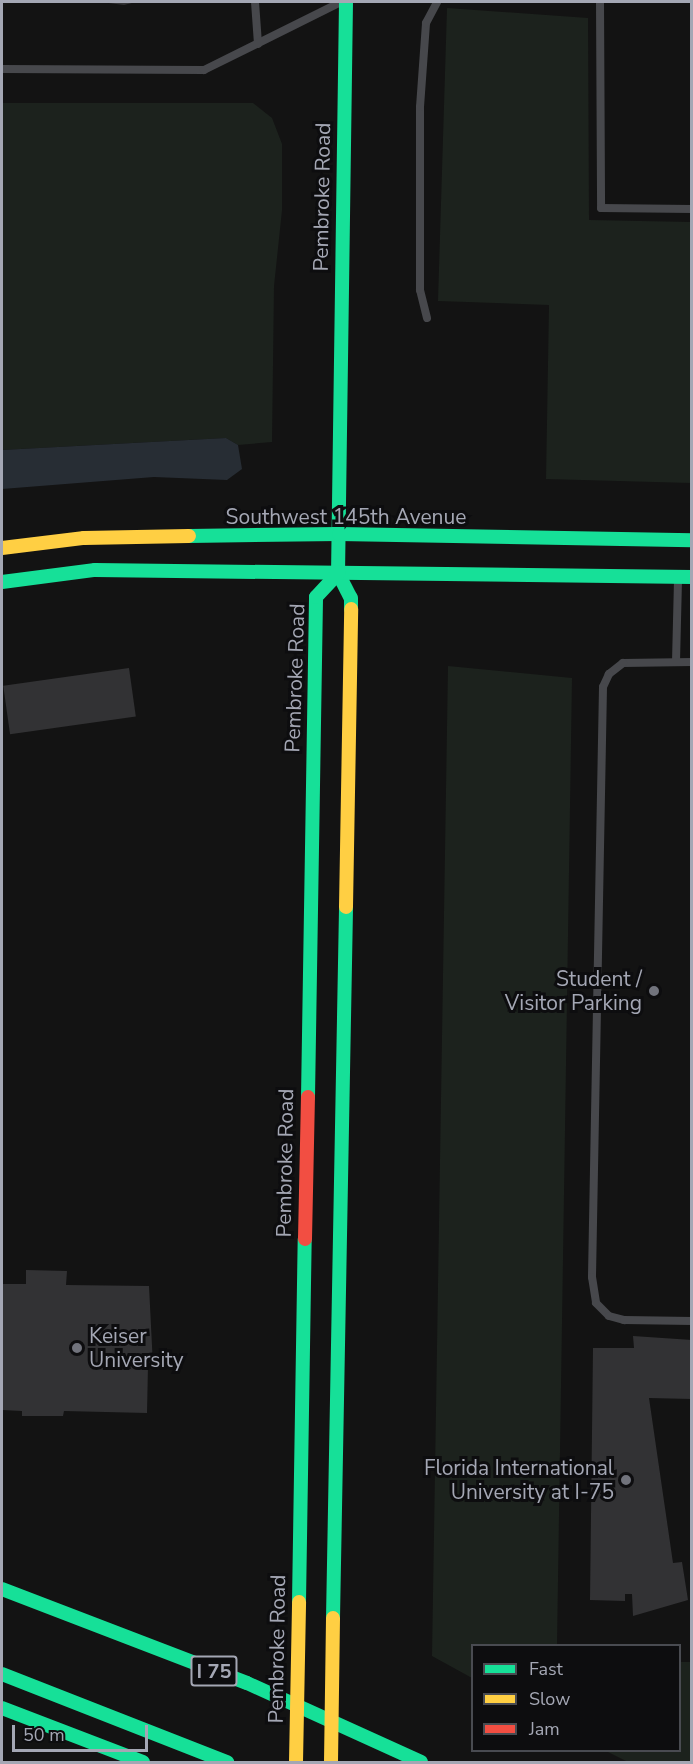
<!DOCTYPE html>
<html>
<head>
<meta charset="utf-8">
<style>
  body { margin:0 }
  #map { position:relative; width:693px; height:1764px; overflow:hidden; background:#131313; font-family:"Nunito Sans",sans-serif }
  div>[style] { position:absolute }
  .green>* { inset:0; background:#1c221d }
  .water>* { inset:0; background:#272d34 }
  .building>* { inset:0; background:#323234; transform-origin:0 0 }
  .lane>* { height:8px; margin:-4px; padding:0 4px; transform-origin:4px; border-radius:4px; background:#47484c }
  .fast>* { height:14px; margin:-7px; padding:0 7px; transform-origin:7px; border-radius:7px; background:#16e098 }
  .slow>* { height:14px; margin:-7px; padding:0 7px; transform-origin:7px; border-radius:7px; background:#ffcf43 }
  .jam>* { height:14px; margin:-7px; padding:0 7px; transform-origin:7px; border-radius:7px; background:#f24e42 }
  .slow-bridge>* { height:14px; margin:-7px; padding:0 7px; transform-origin:7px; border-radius:7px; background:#ffcf43 }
  .dots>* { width:16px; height:16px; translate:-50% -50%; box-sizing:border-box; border:3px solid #0d0d0f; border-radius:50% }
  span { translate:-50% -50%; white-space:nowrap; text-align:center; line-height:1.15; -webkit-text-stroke:6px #0d0d0f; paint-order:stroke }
  .shield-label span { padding:2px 4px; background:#0d0d0f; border:2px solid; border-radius:4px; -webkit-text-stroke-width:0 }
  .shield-label { font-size:20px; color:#a4a7b4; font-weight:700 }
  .street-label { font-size:21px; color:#a4a7b4 }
  .poi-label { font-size:21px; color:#a4a7b4 }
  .right { translate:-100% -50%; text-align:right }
  .left { translate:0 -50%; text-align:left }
  .frame { position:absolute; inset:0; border:3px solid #a4a7b4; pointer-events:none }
  .legend { position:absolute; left:471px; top:1644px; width:210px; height:108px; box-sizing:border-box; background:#0d0d0f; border:2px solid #494b51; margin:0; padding:8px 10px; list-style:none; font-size:18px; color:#a4a7b4 }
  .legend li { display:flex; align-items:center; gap:12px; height:30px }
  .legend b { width:30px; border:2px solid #494b51 }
  .scale { position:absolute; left:12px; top:1725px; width:136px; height:27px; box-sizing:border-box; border:3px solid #a4a7b4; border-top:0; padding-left:8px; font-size:18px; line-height:21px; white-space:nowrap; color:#a4a7b4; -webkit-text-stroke:4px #0d0d0f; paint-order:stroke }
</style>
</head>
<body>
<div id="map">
  <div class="green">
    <i style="clip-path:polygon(447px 8px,588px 18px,589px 220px,691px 222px,691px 483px,546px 479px,549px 305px,438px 301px)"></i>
    <i style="clip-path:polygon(2px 103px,253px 103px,272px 118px,282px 144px,282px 210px,274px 286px,272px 442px,238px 445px,226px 438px,2px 450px)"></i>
    <i style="clip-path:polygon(448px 666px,572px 678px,557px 1645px,472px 1646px,472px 1678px,432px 1656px)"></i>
    <i style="clip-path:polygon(680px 1662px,691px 1662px,691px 1762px,628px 1762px,606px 1751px,680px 1750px)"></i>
  </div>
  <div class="water">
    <i style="clip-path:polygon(226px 438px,238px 445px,242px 469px,227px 480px,154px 477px,2px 489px,2px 450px)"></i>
  </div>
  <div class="building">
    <i style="clip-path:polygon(101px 2px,136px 2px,124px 5px)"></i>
    <i style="left:129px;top:668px;width:49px;height:127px;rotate:82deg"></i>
    <i style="clip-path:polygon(26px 1270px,67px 1271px,66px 1285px,149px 1286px,153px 1366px,148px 1366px,147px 1413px,64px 1411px,63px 1416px,22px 1416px,22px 1411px,2px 1410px,2px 1284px,26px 1284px)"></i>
    <i style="clip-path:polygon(633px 1336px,692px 1340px,692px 1399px,649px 1398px,673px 1563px,682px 1562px,688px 1600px,633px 1616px,632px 1594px,625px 1594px,625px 1601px,590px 1600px,593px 1348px,634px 1348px)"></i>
  </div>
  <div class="lane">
    <i style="left:255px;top:2px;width:42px;rotate:85.9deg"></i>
    <i style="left:600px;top:2px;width:206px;rotate:89.7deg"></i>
    <i style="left:601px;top:208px;width:91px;rotate:0.6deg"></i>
    <i style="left:2px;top:69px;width:202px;rotate:0.3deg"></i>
    <i style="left:204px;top:70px;width:153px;rotate:-26.4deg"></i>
    <i style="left:427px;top:318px;width:29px;rotate:-104deg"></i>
    <i style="left:420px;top:290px;width:183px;rotate:-90deg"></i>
    <i style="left:420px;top:107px;width:84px;rotate:-85.9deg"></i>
    <i style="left:426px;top:23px;width:24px;rotate:-62deg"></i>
    <i style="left:676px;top:662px;width:84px;rotate:-88.6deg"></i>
    <i style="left:692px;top:662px;width:69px;rotate:179.2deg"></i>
    <i style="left:623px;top:663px;width:18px;rotate:142deg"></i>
    <i style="left:609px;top:674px;width:14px;rotate:115deg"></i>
    <i style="left:603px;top:687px;width:590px;rotate:91.07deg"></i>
    <i style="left:592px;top:1277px;width:26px;rotate:81deg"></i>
    <i style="left:596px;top:1303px;width:18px;rotate:45deg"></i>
    <i style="left:609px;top:1316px;width:16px;rotate:15deg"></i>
    <i style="left:624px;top:1320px;width:68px;rotate:0.8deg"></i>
  </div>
  <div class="fast">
    <i style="left:346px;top:2px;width:571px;rotate:90.8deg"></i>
    <i style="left:338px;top:573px;width:28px;rotate:63deg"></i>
    <i style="left:351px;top:598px;width:11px;rotate:90deg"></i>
    <i style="left:189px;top:536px;width:150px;rotate:-0.8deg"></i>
    <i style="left:339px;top:534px;width:353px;rotate:1deg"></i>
    <i style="left:2px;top:582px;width:94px;rotate:-7.4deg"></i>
    <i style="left:95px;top:570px;width:597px;rotate:0.67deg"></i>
    <i style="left:308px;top:1097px;width:500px;rotate:-89.08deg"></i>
    <i style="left:316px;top:597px;width:33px;rotate:-47deg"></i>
    <i style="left:2px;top:1589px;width:262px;rotate:21deg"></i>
    <i style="left:247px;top:1683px;width:191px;rotate:24.4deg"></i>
    <i style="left:299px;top:1602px;width:363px;rotate:-89.1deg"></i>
    <i style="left:333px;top:1618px;width:711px;rotate:-88.95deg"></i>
    <i style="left:2px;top:1674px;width:242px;rotate:21.4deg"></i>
    <i style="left:2px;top:1708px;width:151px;rotate:21deg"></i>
  </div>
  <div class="slow">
    <i style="left:2px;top:548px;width:83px;rotate:-7deg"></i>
    <i style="left:84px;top:538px;width:105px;rotate:-1.1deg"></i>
    <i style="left:346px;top:907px;width:298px;rotate:-89deg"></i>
  </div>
  <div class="jam">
    <i style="left:305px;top:1239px;width:142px;rotate:-88.8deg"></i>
  </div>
  <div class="slow-bridge">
    <i style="left:296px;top:1762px;width:160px;rotate:-88.9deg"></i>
    <i style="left:331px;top:1762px;width:144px;rotate:-89.2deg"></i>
  </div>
  <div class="dots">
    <i style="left:654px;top:991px;background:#71737c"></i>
    <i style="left:77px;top:1348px;background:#71737c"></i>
    <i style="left:626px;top:1480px;background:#71737c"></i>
  </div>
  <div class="shield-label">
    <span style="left:214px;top:1671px">I 75</span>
  </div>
  <div class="street-label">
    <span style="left:322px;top:197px;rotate:-89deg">Pembroke Road</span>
    <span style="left:346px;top:517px">Southwest 145th Avenue</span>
    <span style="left:295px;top:678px;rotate:-88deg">Pembroke Road</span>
    <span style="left:285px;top:1163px;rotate:-89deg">Pembroke Road</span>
    <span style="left:277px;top:1649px;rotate:-89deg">Pembroke Road</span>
  </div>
  <div class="poi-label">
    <span class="right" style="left:642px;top:991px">Student /<br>Visitor Parking</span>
    <span class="left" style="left:89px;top:1348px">Keiser<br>University</span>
    <span class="right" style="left:614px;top:1480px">Florida International<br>University at I-75</span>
  </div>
  <div class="frame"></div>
  <ul class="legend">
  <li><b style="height:8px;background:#16e098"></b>Fast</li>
  <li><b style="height:8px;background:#ffcf43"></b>Slow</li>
  <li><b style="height:8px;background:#f24e42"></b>Jam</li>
  </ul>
  <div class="scale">50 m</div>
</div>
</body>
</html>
